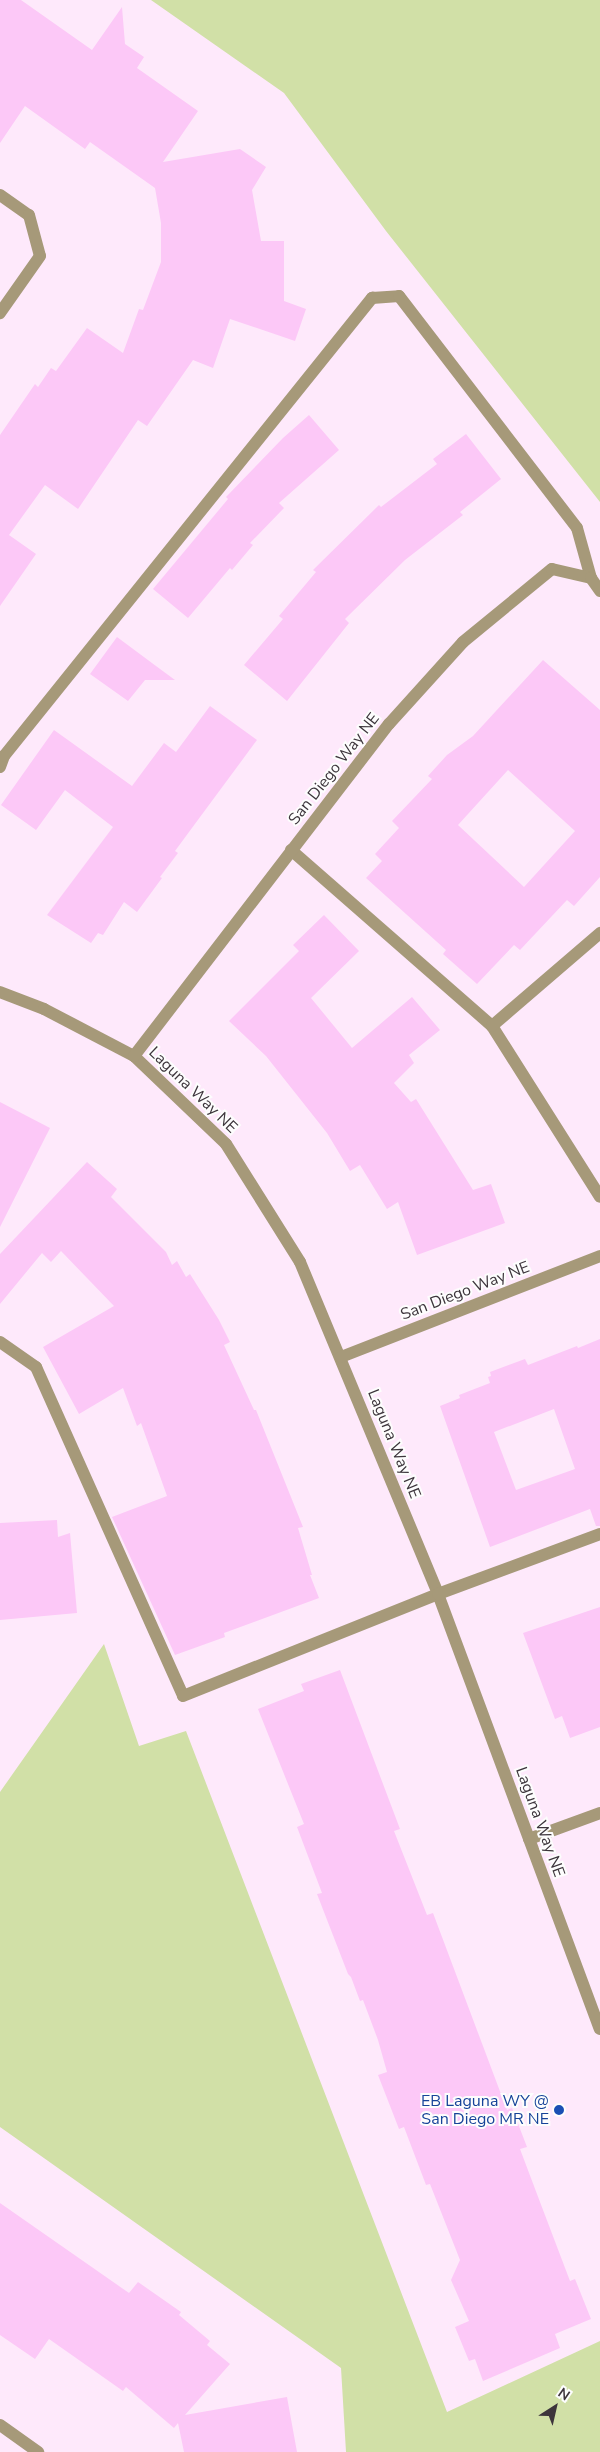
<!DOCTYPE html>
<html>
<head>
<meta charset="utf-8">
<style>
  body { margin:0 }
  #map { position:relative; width:600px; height:2452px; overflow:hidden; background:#fee9fb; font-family:"Nunito Sans",sans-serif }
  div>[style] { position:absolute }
  .green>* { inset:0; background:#d1e0a7 }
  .building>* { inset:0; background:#fcc8f7 }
  .minor>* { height:12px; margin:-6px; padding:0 6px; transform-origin:6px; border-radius:6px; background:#a69979 }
  .dots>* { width:14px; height:14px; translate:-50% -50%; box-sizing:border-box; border:2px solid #fdfdfd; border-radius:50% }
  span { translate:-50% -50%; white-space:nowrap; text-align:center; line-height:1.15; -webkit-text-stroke:4px #fdfdfd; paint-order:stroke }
  .street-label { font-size:16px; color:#3d353c }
  .transit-label { font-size:16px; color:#164399 }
  .right { translate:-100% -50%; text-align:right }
  .north { position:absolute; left:530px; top:2382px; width:50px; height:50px; -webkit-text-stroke:4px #fdfdfd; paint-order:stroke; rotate:35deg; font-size:14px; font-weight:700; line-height:20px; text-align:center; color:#3d353c }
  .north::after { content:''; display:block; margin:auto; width:18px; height:22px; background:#3d353c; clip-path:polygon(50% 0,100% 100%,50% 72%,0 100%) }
</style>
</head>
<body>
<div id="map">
  <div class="green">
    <i style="clip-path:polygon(151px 0,600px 0,600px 502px,386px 231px,284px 93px)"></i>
    <i style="clip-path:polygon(104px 1644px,139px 1746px,186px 1731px,447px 2412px,600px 2341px,600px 2452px,346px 2452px,341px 2368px,0 2127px,0 1792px)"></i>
  </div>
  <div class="building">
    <i style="clip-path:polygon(0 0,21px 0,92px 50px,122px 7px,125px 44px,144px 57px,137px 68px,198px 111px,163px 162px,240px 149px,266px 167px,252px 190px,261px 241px,284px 241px,284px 301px,306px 309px,295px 341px,230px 319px,213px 368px,193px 360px,147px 426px,138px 420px,78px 509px,45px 485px,9px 535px,36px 554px,0 606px,0 435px,35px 384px,38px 387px,51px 368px,56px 371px,87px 328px,123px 353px,139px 309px,143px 310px,161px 262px,161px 223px,155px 188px,90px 142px,85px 149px,25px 106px,0 143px)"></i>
    <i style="clip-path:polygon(309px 415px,339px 450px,279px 503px,284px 508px,250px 543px,253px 545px,232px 570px,230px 568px,188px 618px,153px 589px,228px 499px,226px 497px,283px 438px)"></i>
    <i style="clip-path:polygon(466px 434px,501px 479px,460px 512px,463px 515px,405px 560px,345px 619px,349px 623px,287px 701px,244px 665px,283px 619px,279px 616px,316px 572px,313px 570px,379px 505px,381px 507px,437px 464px,433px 459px)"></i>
    <i style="clip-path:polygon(117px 637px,156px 666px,175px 680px,145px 680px,128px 701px,90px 674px)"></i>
    <i style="clip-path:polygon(evenodd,543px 660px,600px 710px,600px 877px,574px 906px,567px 900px,520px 950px,514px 945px,477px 984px,443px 954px,446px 950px,366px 878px,382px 861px,375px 854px,399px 828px,392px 821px,432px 779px,428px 776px,447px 755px,473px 736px,543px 660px,508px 770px,575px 831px,524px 887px,458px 825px,508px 770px)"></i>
    <i style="clip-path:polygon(210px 706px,257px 740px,189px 832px,175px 851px,178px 853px,160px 877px,162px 878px,137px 912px,124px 902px,103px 935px,98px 933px,91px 943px,47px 915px,113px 827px,65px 790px,36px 830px,1px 805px,54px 730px,132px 786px,164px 743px,176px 752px)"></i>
    <i style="clip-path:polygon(324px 915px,359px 951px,311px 998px,352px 1048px,412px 997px,440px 1030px,409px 1055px,414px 1063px,394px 1083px,411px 1102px,416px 1099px,473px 1190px,491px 1184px,505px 1223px,417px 1255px,398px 1202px,387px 1209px,360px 1165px,350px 1171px,327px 1133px,266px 1056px,229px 1021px,299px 951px,293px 945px)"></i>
    <i style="clip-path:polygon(0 1102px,50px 1128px,0 1227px)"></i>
    <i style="clip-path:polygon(87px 1162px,117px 1189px,111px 1197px,166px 1252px,172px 1265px,177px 1261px,186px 1277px,190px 1274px,219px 1320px,230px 1342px,224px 1345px,254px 1410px,256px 1410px,303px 1527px,298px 1528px,312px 1575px,310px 1575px,319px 1598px,224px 1633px,225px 1637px,175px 1655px,112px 1517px,167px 1496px,141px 1423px,137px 1426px,123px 1388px,79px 1414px,43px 1347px,114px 1306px,61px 1251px,51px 1262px,42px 1253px,0 1304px,0 1254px)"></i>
    <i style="clip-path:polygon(evenodd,600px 1339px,600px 1526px,596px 1526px,590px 1509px,490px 1547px,440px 1406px,460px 1398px,459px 1395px,490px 1383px,488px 1377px,491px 1376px,490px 1372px,525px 1359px,528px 1365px,577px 1346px,578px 1348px,600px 1339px,554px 1409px,575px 1469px,516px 1490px,494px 1432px,554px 1409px)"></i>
    <i style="clip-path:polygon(57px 1520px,58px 1537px,70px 1533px,77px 1613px,0 1620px,0 1523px)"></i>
    <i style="clip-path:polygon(600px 1607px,600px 1727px,570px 1738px,562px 1716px,555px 1719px,523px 1633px)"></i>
    <i style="clip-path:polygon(340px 1670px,400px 1829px,394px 1831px,427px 1915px,433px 1913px,507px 2110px,512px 2108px,527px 2147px,520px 2149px,540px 2202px,570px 2281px,575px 2279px,591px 2319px,555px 2334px,560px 2348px,483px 2381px,475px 2359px,469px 2361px,455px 2327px,469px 2321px,451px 2280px,460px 2260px,430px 2184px,426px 2185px,404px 2127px,399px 2129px,378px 2075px,387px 2072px,378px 2040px,363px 2000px,360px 2001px,351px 1977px,348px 1974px,317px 1894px,322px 1893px,297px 1827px,304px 1824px,258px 1709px,304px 1691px,301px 1684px)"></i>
    <i style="clip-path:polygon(0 2203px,129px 2293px,138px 2282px,181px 2312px,179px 2315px,210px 2341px,207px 2345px,230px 2364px,185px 2415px,287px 2397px,297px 2452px,184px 2452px,178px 2423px,174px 2428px,126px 2387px,123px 2391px,49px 2339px,35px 2359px,0 2335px)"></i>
  </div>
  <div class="minor">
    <i style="left:0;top:195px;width:35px;rotate:35deg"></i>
    <i style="left:29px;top:215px;width:42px;rotate:75deg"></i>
    <i style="left:40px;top:256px;width:70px;rotate:125.1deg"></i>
    <i style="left:0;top:767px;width:12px;rotate:-70deg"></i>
    <i style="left:4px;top:756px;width:588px;rotate:-51.22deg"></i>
    <i style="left:372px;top:298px;width:27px;rotate:-4deg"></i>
    <i style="left:399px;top:296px;width:292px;rotate:52.5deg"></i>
    <i style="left:577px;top:528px;width:52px;rotate:74.4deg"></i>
    <i style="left:291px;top:850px;width:267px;rotate:41.2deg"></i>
    <i style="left:492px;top:1026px;width:202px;rotate:57.7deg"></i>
    <i style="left:0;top:992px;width:47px;rotate:21.1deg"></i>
    <i style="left:44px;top:1009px;width:102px;rotate:27.6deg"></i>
    <i style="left:134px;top:1056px;width:127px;rotate:43.7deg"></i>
    <i style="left:226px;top:1144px;width:139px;rotate:57.9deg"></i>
    <i style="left:300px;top:1262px;width:360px;rotate:67.4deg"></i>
    <i style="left:438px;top:1594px;width:464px;rotate:69.6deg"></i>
    <i style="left:492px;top:1026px;width:143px;rotate:-40.7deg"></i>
    <i style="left:134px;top:1056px;width:419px;rotate:-52.5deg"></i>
    <i style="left:389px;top:724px;width:110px;rotate:-47.9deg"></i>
    <i style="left:463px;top:642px;width:115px;rotate:-39.4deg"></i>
    <i style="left:552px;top:569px;width:40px;rotate:13deg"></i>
    <i style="left:591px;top:578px;width:16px;rotate:55deg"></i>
    <i style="left:0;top:1342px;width:44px;rotate:34.8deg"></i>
    <i style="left:36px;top:1367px;width:360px;rotate:65.9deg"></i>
    <i style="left:183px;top:1696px;width:275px;rotate:-21.8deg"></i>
    <i style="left:438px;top:1594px;width:173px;rotate:-20.3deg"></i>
    <i style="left:341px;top:1357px;width:278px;rotate:-21.3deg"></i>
    <i style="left:529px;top:1839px;width:76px;rotate:-20.1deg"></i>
    <i style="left:0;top:2425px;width:47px;rotate:35.4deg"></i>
  </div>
  <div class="dots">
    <i style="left:559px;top:2110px;background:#1a4fb4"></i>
  </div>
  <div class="street-label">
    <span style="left:334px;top:769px;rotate:-52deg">San Diego Way NE</span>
    <span style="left:193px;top:1090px;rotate:44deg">Laguna Way NE</span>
    <span style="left:465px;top:1291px;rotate:-21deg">San Diego Way NE</span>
    <span style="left:394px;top:1444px;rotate:68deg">Laguna Way NE</span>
    <span style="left:540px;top:1822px;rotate:70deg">Laguna Way NE</span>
  </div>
  <div class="transit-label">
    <span class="right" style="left:549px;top:2110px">EB Laguna WY @<br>San Diego MR NE</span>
  </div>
  <div class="north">N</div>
</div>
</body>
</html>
